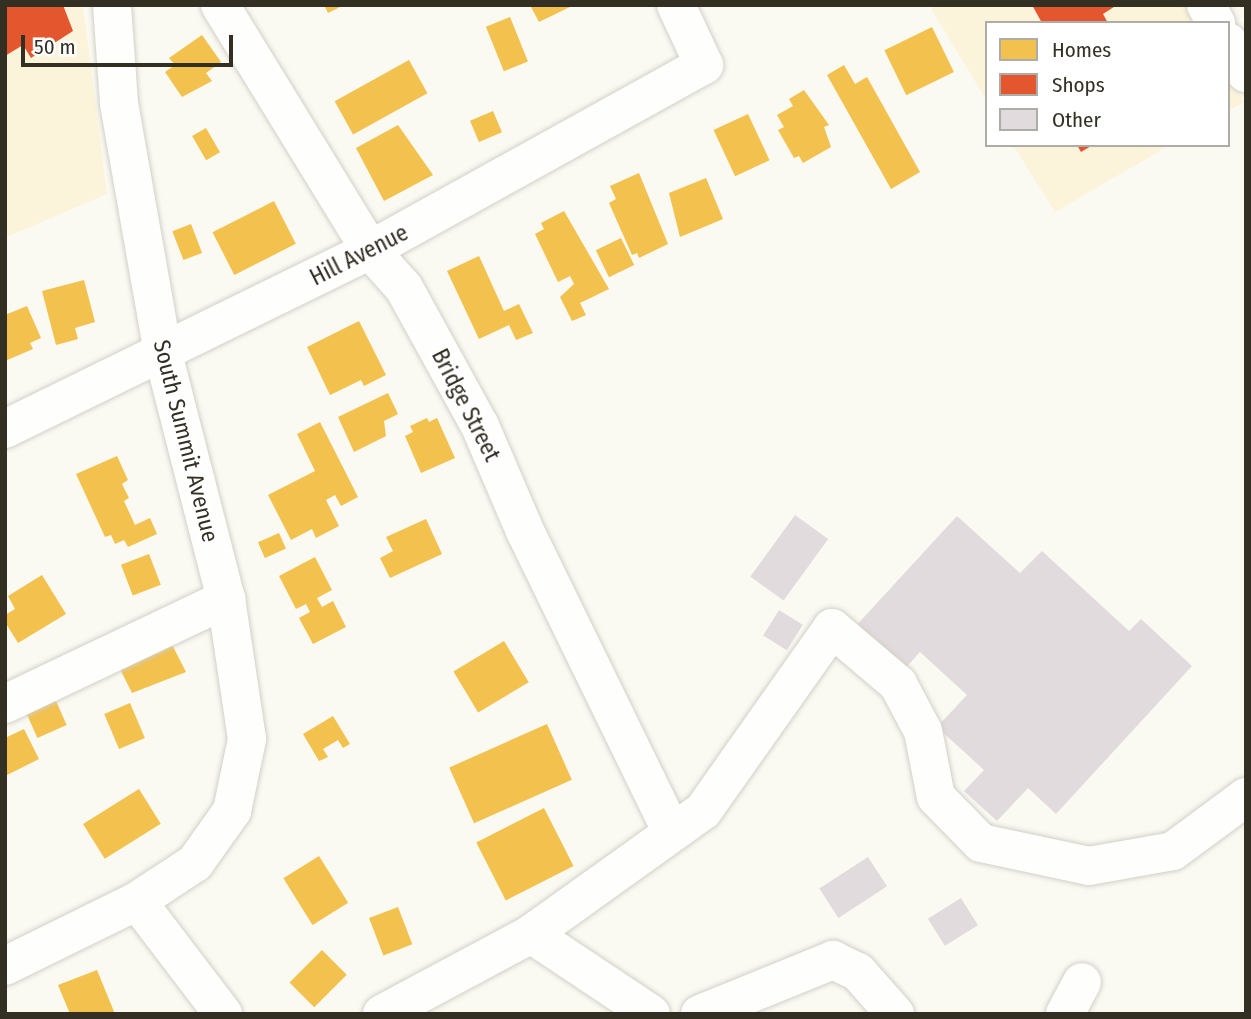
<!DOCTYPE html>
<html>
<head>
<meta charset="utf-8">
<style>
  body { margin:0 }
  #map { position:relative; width:1251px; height:1019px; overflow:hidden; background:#faf9f2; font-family:"Fira Sans Condensed",sans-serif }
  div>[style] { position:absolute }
  .built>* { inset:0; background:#fbf4da }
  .homes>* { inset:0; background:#f2c14e; transform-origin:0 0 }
  .shops>* { inset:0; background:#e4572e }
  .building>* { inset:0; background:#e2dbdd; transform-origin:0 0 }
  .roads { filter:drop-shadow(0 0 2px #d2d0c7) drop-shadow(0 0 2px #d2d0c7) }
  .minor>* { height:38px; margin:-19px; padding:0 19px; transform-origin:19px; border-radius:19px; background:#fefefd }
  span { translate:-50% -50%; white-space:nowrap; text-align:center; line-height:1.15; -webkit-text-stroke:7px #fff; paint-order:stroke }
  .street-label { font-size:23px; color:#332f23 }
  .frame { position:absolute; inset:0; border:7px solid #332f23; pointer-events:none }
  .legend { position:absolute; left:985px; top:21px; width:245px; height:126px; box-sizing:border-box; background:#fff; border:2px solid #adaca7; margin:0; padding:9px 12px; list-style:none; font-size:21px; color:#332f23 }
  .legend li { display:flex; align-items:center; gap:14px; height:35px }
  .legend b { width:35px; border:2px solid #adaca7 }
  .scale { position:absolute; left:21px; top:35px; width:212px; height:32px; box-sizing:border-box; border:4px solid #332f23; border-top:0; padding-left:9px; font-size:21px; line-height:24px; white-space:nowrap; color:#332f23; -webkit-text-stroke:5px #fff; paint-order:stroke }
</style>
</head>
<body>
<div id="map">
  <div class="built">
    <i style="clip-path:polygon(5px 5px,83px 5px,107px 194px,5px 238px)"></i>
    <i style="clip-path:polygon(937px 5px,1188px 5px,1198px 23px,987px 23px,987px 101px,931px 9px)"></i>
    <i style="clip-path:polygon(1228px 75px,1244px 102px,1228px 111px)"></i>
    <i style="clip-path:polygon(1013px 145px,1170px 145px,1055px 212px)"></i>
  </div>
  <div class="homes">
    <i style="clip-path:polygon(324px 5px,344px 5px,328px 13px)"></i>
    <i style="clip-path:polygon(530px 5px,574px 5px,539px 22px)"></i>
    <i style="left:510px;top:17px;width:48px;height:26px;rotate:68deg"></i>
    <i style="left:932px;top:27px;width:50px;height:53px;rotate:64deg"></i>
    <i style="clip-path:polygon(202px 35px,221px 62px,206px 73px,212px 81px,182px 97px,165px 72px,175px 65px,169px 58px)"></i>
    <i style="left:409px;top:60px;width:38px;height:85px;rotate:61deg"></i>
    <i style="clip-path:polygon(844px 65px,855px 84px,867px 77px,920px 172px,891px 189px,827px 75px)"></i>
    <i style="clip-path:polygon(804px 90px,829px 125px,824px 127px,831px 147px,803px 163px,799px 156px,794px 158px,778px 130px,784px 127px,777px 115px,793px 106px,789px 99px)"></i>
    <i style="left:493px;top:111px;width:23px;height:25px;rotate:67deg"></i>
    <i style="left:748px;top:114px;width:51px;height:38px;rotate:65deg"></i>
    <i style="clip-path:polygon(398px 125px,433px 175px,384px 201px,356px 148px)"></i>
    <i style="left:206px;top:128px;width:28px;height:16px;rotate:60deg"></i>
    <i style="clip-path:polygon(639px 173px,668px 244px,639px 258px,637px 253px,632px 255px,609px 203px,616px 199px,610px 186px)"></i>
    <i style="clip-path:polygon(706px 178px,723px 219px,680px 237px,669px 193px)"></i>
    <i style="left:274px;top:201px;width:48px;height:69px;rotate:63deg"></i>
    <i style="clip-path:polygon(564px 211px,609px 289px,580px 303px,586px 315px,572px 321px,560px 297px,574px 284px,570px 276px,558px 282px,535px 234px,544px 229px,541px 223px)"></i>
    <i style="left:191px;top:224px;width:31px;height:20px;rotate:69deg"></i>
    <i style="left:621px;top:238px;width:30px;height:28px;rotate:64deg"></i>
    <i style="clip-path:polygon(479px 256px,504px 311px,519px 304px,533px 333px,516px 340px,509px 325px,479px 339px,447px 271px)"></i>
    <i style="clip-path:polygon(84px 280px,95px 322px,75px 328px,78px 339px,56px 345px,42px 291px)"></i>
    <i style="clip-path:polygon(27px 306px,41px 338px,30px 343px,33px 349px,5px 361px,5px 315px)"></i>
    <i style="clip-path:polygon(359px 321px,386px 375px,364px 386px,361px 380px,330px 395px,307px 347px)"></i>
    <i style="clip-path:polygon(388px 393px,398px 414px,384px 421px,386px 436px,354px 452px,338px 417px)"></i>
    <i style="clip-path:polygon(427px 418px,429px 422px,437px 418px,455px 458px,421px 473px,405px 436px,413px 432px,410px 426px)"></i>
    <i style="clip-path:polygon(320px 422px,358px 497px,341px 506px,335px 495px,326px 500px,339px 526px,316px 538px,312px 529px,291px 540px,268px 495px,315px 471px,297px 434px)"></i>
    <i style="clip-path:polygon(117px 456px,128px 480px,122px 484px,129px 498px,124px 501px,135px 525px,150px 518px,157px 534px,128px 547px,124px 540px,115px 544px,111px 535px,105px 537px,76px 474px)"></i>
    <i style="clip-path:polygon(426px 519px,442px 554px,390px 578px,380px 558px,393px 551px,386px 537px)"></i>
    <i style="left:279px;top:533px;width:17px;height:23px;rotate:66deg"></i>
    <i style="left:149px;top:554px;width:33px;height:30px;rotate:69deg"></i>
    <i style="clip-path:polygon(315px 557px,332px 590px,317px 598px,322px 607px,333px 601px,346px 627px,313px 644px,299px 618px,310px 612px,306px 604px,296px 609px,279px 576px)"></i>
    <i style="clip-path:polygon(42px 575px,66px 614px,18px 643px,5px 622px,5px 615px,15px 609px,8px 596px)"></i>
    <i style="clip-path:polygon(167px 635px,186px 672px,132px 693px,116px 661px)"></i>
    <i style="left:504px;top:641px;width:48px;height:59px;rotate:59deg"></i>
    <i style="left:52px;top:692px;width:36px;height:32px;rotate:66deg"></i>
    <i style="left:130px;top:703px;width:38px;height:28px;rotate:67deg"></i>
    <i style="clip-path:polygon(333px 716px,350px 744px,343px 748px,338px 740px,323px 749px,328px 757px,319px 761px,303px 734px)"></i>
    <i style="left:547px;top:724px;width:61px;height:107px;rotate:66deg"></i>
    <i style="clip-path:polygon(24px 729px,39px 759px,5px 776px,5px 738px)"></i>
    <i style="left:139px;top:789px;width:41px;height:66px;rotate:58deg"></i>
    <i style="left:544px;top:808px;width:65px;height:76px;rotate:63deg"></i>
    <i style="left:319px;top:856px;width:55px;height:42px;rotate:58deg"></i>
    <i style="left:398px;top:907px;width:40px;height:31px;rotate:69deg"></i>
    <i style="left:322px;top:950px;width:35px;height:46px;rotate:45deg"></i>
    <i style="clip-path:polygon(97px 970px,115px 1014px,70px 1014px,58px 985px)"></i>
  </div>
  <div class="shops">
    <i style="clip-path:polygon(5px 5px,63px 5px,73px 31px,31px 58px,23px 45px,5px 56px)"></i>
    <i style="clip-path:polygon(1032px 5px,1117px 5px,1103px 14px,1108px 23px,1042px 23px)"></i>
    <i style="clip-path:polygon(1077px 145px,1093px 145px,1081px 152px)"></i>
  </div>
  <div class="building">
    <i style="left:795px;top:515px;width:41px;height:76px;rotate:36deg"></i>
    <i style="clip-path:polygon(957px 516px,1020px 573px,1042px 551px,1129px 631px,1141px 619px,1192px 666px,1056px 814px,1028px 788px,997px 821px,964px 791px,984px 770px,937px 727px,967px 695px,920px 652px,902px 672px,854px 628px)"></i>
    <i style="left:779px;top:610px;width:28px;height:30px;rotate:32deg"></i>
    <i style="left:868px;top:857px;width:35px;height:58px;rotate:57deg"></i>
    <i style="left:961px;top:898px;width:32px;height:39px;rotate:58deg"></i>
  </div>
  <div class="roads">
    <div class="minor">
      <i style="left:220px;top:5px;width:287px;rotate:58.5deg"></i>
      <i style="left:370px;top:250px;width:51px;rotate:48.2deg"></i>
      <i style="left:404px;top:288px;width:158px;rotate:61.2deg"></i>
      <i style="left:480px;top:426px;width:114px;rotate:66.8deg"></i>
      <i style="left:525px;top:531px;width:333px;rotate:64deg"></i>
      <i style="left:1206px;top:5px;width:21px;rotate:61deg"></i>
      <i style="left:1228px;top:42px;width:36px;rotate:60deg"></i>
      <i style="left:5px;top:429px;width:407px;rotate:-26.1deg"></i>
      <i style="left:370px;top:250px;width:382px;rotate:-29deg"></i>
      <i style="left:704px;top:65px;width:66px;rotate:-115deg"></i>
      <i style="left:5px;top:704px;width:245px;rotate:-25.4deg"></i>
      <i style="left:137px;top:901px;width:142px;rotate:52.7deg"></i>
      <i style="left:531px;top:934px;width:144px;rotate:33.7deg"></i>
      <i style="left:5px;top:966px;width:147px;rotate:-26.2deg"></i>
      <i style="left:137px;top:901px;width:69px;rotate:-33.2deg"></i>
      <i style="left:195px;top:863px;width:64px;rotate:-54.6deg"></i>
      <i style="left:232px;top:811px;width:74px;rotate:-78.2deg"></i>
      <i style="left:247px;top:739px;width:142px;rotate:-98.5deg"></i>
      <i style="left:226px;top:599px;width:254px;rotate:-104.4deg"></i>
      <i style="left:163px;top:353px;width:254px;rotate:-100deg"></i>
      <i style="left:119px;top:103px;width:98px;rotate:-94.1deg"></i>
      <i style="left:382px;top:1014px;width:169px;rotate:-28.2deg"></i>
      <i style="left:531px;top:934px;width:211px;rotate:-35.6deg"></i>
      <i style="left:703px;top:811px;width:224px;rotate:-54.8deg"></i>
      <i style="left:832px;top:628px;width:87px;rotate:40.3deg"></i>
      <i style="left:898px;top:684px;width:53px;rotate:62deg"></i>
      <i style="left:923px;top:731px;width:67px;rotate:78.9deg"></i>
      <i style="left:936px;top:797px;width:64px;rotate:45.6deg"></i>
      <i style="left:981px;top:843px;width:110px;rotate:12deg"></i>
      <i style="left:1089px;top:866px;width:85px;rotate:-10.1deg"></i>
      <i style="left:1173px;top:851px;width:91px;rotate:-36.5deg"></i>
      <i style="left:700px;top:1014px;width:144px;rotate:-22.1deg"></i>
      <i style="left:833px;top:960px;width:28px;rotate:26deg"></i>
      <i style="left:858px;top:972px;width:56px;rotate:48.6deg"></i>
      <i style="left:1065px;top:1014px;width:36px;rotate:-62deg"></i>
    </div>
  </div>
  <div class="street-label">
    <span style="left:359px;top:255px;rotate:-27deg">Hill Avenue</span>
    <span style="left:466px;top:405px;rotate:63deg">Bridge Street</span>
    <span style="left:186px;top:441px;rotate:76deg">South Summit Avenue</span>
  </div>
  <div class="frame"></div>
  <ul class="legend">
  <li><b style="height:19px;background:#f2c14e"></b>Homes</li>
  <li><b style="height:19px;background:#e4572e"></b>Shops</li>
  <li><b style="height:19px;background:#e2dbdd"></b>Other</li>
  </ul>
  <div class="scale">50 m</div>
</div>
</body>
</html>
